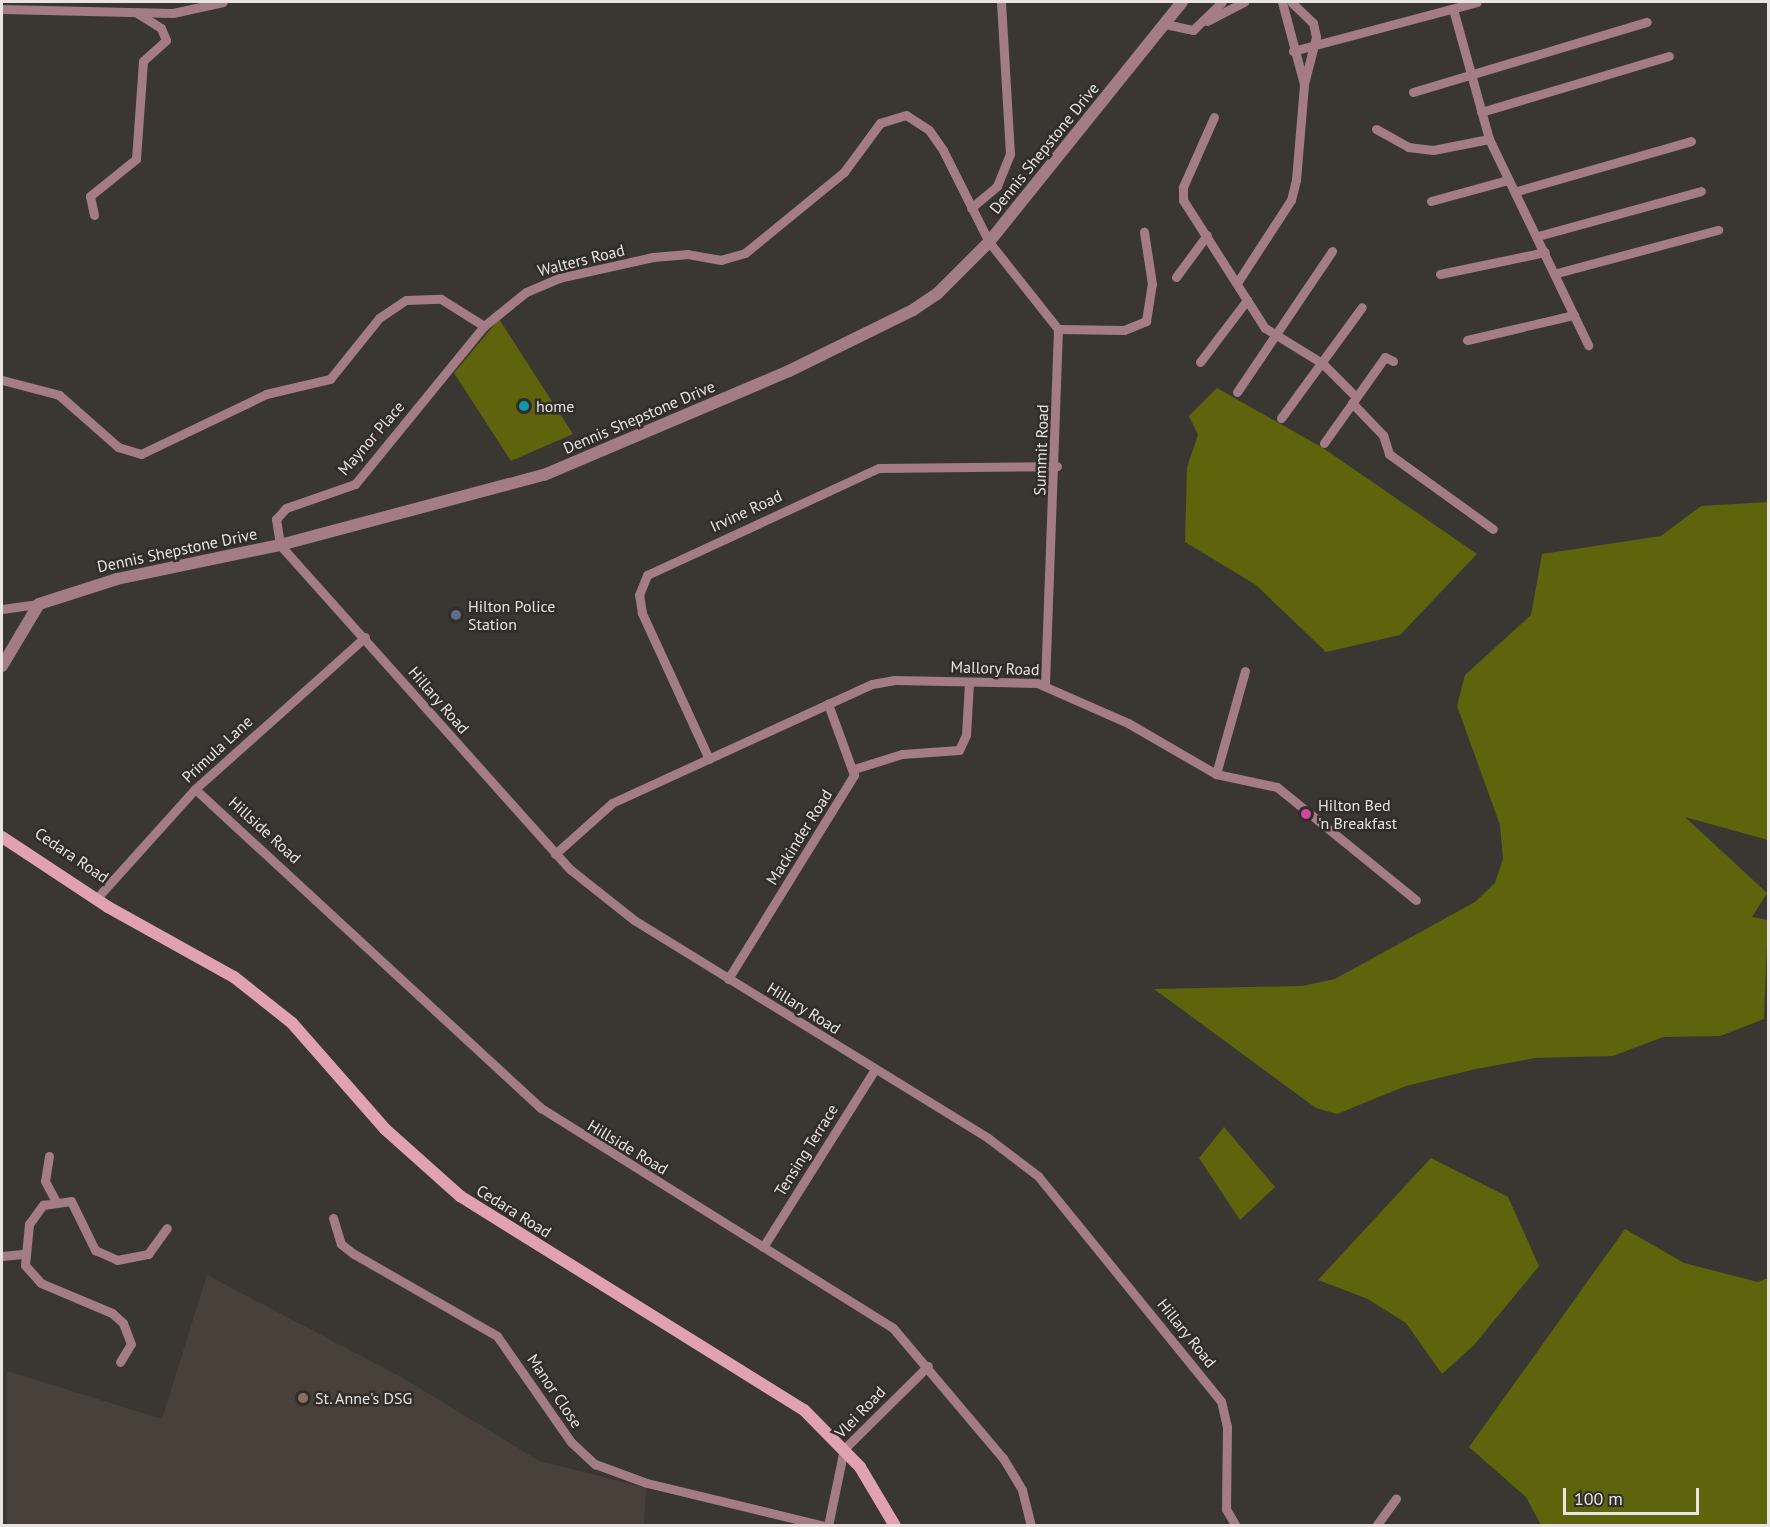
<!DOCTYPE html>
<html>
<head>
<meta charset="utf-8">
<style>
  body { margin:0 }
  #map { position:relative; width:1770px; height:1527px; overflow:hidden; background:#3a3733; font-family:"PT Sans",sans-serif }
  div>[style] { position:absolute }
  .built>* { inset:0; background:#494039 }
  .green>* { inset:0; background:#5f630b }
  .minor>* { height:9px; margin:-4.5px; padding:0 4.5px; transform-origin:4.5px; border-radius:4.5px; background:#a37c85 }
  .tertiary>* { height:12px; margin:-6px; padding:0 6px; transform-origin:6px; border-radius:6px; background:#a37c85 }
  .secondary>* { height:12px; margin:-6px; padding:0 6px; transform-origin:6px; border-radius:6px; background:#e0a2b0 }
  .dots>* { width:16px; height:16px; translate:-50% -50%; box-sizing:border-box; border:3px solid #302d2a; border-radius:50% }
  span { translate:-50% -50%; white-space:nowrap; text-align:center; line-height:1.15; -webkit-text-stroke:5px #302d2a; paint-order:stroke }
  .street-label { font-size:16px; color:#e7e4e2 }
  .poi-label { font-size:16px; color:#e7e4e2 }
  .left { translate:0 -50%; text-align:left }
  .frame { position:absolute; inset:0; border:3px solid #e7e4e2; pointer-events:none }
  .scale { position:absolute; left:1563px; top:1488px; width:136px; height:27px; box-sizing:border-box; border:3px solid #e7e4e2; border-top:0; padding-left:8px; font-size:18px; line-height:21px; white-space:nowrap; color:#e7e4e2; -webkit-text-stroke:4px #302d2a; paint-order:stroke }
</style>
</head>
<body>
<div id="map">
  <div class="built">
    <i style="clip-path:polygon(207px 1275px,403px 1378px,539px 1461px,646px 1488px,644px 1525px,7px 1525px,7px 1371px,162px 1419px)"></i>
  </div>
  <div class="green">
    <i style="clip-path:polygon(499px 319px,573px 434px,511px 461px,454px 373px)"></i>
    <i style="clip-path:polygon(1217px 388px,1323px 448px,1477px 554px,1400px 635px,1326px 652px,1256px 585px,1185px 542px,1187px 467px,1198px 435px,1189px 416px)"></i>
    <i style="clip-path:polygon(1768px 502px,1768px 840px,1685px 817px,1767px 893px,1752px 917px,1768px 920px,1764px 1019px,1720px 1036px,1663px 1037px,1613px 1056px,1535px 1058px,1476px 1069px,1406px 1086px,1337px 1114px,1316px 1108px,1154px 989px,1302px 986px,1335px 979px,1475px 902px,1495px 883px,1503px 859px,1500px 825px,1457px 706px,1465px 675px,1531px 615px,1542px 554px,1661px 536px,1701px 506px)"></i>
    <i style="clip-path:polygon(1224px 1127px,1275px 1187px,1240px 1220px,1199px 1158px)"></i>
    <i style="clip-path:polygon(1431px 1158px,1508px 1197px,1539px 1266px,1474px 1345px,1442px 1374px,1406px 1323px,1368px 1299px,1318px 1280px)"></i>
    <i style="clip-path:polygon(1625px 1229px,1684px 1263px,1758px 1282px,1768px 1278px,1768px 1525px,1541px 1525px,1526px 1497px,1469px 1447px)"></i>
  </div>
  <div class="minor">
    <i style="left:1282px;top:2px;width:85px;rotate:75deg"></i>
    <i style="left:2px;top:9px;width:171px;rotate:1.3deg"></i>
    <i style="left:173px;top:13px;width:51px;rotate:-12.4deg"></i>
    <i style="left:1453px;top:9px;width:135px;rotate:74.5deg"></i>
    <i style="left:1489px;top:139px;width:229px;rotate:64.3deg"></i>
    <i style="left:1207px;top:21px;width:42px;rotate:-27.2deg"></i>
    <i style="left:1165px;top:24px;width:29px;rotate:12deg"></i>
    <i style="left:1193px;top:30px;width:40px;rotate:-44deg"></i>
    <i style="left:1293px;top:51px;width:190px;rotate:-14.9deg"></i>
    <i style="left:1413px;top:92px;width:244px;rotate:-16.7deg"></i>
    <i style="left:1481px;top:112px;width:196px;rotate:-16.6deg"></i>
    <i style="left:1214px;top:117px;width:77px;rotate:113.9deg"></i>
    <i style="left:1183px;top:187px;width:13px;rotate:90deg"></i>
    <i style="left:1183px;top:200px;width:152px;rotate:57.4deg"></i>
    <i style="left:1265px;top:328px;width:67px;rotate:31.6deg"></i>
    <i style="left:1322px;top:363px;width:48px;rotate:45deg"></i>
    <i style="left:1376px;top:129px;width:37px;rotate:29deg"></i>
    <i style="left:1408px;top:147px;width:25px;rotate:7deg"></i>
    <i style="left:1433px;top:150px;width:57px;rotate:-11.1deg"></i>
    <i style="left:1517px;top:191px;width:181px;rotate:-16deg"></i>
    <i style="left:1431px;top:201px;width:80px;rotate:-15.3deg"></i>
    <i style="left:971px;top:208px;width:34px;rotate:-40deg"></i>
    <i style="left:997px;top:186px;width:35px;rotate:-68deg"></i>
    <i style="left:1010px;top:154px;width:152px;rotate:-93.4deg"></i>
    <i style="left:94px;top:215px;width:19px;rotate:-102deg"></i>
    <i style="left:90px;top:196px;width:59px;rotate:-38.8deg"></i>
    <i style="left:136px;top:159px;width:98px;rotate:-85.9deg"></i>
    <i style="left:143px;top:61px;width:31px;rotate:-42deg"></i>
    <i style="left:166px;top:40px;width:13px;rotate:-113deg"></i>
    <i style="left:161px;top:28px;width:28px;rotate:-148deg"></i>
    <i style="left:1538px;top:236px;width:169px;rotate:-15.4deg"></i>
    <i style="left:1557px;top:273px;width:167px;rotate:-15deg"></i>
    <i style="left:1440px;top:274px;width:107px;rotate:-11.8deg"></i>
    <i style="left:1176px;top:277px;width:52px;rotate:-53.6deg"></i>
    <i style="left:1237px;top:283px;width:99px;rotate:-57deg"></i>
    <i style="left:1291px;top:200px;width:21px;rotate:-76deg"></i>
    <i style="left:1296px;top:180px;width:96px;rotate:-85.2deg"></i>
    <i style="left:1304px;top:84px;width:49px;rotate:-75.7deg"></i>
    <i style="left:1316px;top:37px;width:14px;rotate:-102deg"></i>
    <i style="left:1313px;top:23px;width:30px;rotate:-136deg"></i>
    <i style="left:1058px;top:329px;width:66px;rotate:0.9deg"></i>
    <i style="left:1124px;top:330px;width:24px;rotate:-22deg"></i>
    <i style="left:1146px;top:321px;width:37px;rotate:-81deg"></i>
    <i style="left:1152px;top:284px;width:53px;rotate:-98.7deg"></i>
    <i style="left:1467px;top:340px;width:110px;rotate:-13.2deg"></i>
    <i style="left:1200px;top:362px;width:78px;rotate:-52.8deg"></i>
    <i style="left:2px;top:380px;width:59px;rotate:14.7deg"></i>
    <i style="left:59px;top:395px;width:79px;rotate:41.4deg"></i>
    <i style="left:118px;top:447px;width:24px;rotate:17deg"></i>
    <i style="left:141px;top:454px;width:139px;rotate:-25.6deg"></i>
    <i style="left:266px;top:394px;width:66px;rotate:-13.2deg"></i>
    <i style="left:330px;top:379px;width:78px;rotate:-51.2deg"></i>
    <i style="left:379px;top:318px;width:32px;rotate:-34deg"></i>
    <i style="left:406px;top:300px;width:35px;rotate:-2deg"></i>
    <i style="left:441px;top:299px;width:51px;rotate:32.1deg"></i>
    <i style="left:1237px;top:392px;width:170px;rotate:-56deg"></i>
    <i style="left:1352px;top:403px;width:45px;rotate:45.9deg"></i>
    <i style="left:1383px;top:435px;width:20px;rotate:72deg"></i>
    <i style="left:1389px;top:454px;width:128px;rotate:35.8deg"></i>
    <i style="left:1281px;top:418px;width:137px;rotate:-53.9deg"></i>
    <i style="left:1324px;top:443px;width:105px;rotate:-54.7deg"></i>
    <i style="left:1385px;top:357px;width:9px;rotate:27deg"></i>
    <i style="left:2px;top:609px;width:37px;rotate:-8deg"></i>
    <i style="left:1045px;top:684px;width:355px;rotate:-87.9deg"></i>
    <i style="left:1058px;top:329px;width:111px;rotate:-128.4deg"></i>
    <i style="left:989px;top:242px;width:103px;rotate:-116.6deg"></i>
    <i style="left:943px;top:150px;width:24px;rotate:-125deg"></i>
    <i style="left:929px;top:130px;width:27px;rotate:-147deg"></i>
    <i style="left:906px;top:115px;width:27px;rotate:163deg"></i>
    <i style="left:880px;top:123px;width:61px;rotate:126.3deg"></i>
    <i style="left:844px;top:172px;width:128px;rotate:140.7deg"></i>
    <i style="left:745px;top:253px;width:25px;rotate:164deg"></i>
    <i style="left:721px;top:260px;width:34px;rotate:-170deg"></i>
    <i style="left:688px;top:254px;width:35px;rotate:175deg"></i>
    <i style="left:653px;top:257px;width:96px;rotate:167.4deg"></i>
    <i style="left:559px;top:278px;width:36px;rotate:157deg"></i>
    <i style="left:526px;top:292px;width:54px;rotate:141deg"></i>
    <i style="left:484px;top:326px;width:204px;rotate:129.2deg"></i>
    <i style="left:355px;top:484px;width:73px;rotate:160.8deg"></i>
    <i style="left:286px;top:508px;width:15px;rotate:132deg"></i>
    <i style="left:276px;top:519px;width:26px;rotate:81deg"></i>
    <i style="left:280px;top:545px;width:436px;rotate:48.2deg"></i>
    <i style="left:571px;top:870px;width:80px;rotate:38.4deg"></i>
    <i style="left:634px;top:920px;width:416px;rotate:31.6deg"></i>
    <i style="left:988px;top:1138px;width:63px;rotate:37.2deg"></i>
    <i style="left:1038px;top:1176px;width:290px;rotate:50.9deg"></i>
    <i style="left:1221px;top:1401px;width:26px;rotate:77deg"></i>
    <i style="left:1227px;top:1426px;width:83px;rotate:90.7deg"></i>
    <i style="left:1226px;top:1509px;width:20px;rotate:60deg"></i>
    <i style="left:709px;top:759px;width:161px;rotate:-114.7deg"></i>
    <i style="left:642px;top:613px;width:18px;rotate:-99deg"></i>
    <i style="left:639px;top:595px;width:22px;rotate:-68deg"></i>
    <i style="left:647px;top:575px;width:255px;rotate:-24.8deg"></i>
    <i style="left:879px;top:468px;width:178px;rotate:-0.6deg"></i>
    <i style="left:854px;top:769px;width:50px;rotate:-17.4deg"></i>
    <i style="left:902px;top:754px;width:57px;rotate:-4deg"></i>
    <i style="left:959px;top:750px;width:17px;rotate:-65deg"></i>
    <i style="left:966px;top:735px;width:52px;rotate:-86.7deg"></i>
    <i style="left:1216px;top:774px;width:107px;rotate:-74.3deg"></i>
    <i style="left:195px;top:789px;width:471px;rotate:42.7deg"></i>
    <i style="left:541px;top:1108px;width:415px;rotate:32deg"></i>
    <i style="left:893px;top:1328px;width:170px;rotate:49.8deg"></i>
    <i style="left:1003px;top:1458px;width:37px;rotate:59deg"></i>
    <i style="left:1022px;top:1490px;width:37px;rotate:76deg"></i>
    <i style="left:555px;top:854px;width:76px;rotate:-41.8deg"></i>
    <i style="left:612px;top:803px;width:286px;rotate:-24.6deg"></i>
    <i style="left:872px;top:684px;width:23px;rotate:-10deg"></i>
    <i style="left:895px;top:680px;width:142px;rotate:1.2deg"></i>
    <i style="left:1037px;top:683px;width:99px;rotate:23.7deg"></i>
    <i style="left:1128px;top:723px;width:102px;rotate:30.1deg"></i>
    <i style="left:1216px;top:774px;width:62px;rotate:12deg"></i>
    <i style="left:1277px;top:787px;width:179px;rotate:39.1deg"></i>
    <i style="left:96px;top:899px;width:148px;rotate:-48deg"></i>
    <i style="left:195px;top:789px;width:228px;rotate:-41.8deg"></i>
    <i style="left:728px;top:979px;width:240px;rotate:-58.3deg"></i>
    <i style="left:854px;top:775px;width:76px;rotate:-110.1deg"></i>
    <i style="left:49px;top:1156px;width:25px;rotate:99deg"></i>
    <i style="left:45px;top:1181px;width:21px;rotate:62deg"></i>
    <i style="left:333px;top:1218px;width:27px;rotate:73deg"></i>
    <i style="left:341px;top:1244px;width:16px;rotate:38deg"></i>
    <i style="left:354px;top:1254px;width:165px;rotate:29.8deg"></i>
    <i style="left:497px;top:1336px;width:129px;rotate:55.1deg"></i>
    <i style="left:571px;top:1442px;width:33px;rotate:43deg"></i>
    <i style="left:595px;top:1464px;width:55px;rotate:20.1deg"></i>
    <i style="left:647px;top:1483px;width:183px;rotate:13.6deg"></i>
    <i style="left:763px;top:1247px;width:210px;rotate:-57.8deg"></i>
    <i style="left:2px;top:1256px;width:20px;rotate:-6deg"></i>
    <i style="left:120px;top:1362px;width:21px;rotate:-59deg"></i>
    <i style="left:131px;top:1344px;width:22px;rotate:-111deg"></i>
    <i style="left:123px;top:1323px;width:15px;rotate:-138deg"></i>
    <i style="left:112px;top:1313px;width:77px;rotate:-157.1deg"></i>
    <i style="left:41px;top:1283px;width:24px;rotate:-132deg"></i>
    <i style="left:25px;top:1265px;width:41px;rotate:-84.4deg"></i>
    <i style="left:29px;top:1224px;width:24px;rotate:-54deg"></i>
    <i style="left:43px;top:1205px;width:28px;rotate:-8deg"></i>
    <i style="left:71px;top:1201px;width:55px;rotate:63.9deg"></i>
    <i style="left:95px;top:1250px;width:24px;rotate:24deg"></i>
    <i style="left:117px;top:1260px;width:32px;rotate:-11deg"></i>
    <i style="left:148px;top:1254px;width:32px;rotate:-54deg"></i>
    <i style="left:828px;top:1526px;width:79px;rotate:-78.3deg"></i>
    <i style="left:844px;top:1449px;width:118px;rotate:-44.7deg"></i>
    <i style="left:1376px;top:1526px;width:34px;rotate:-54deg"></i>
  </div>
  <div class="tertiary">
    <i style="left:2px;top:666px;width:72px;rotate:-59.2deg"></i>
    <i style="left:39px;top:604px;width:82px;rotate:-17.8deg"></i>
    <i style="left:117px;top:579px;width:167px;rotate:-11.8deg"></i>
    <i style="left:280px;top:545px;width:273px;rotate:-14.9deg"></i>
    <i style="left:544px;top:475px;width:266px;rotate:-23deg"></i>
    <i style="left:789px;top:371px;width:138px;rotate:-26.2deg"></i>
    <i style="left:913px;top:310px;width:29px;rotate:-34deg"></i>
    <i style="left:937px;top:294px;width:74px;rotate:-45deg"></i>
    <i style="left:989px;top:242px;width:308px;rotate:-51.2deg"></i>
  </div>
  <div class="secondary">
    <i style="left:2px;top:837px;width:127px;rotate:33.4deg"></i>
    <i style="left:108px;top:907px;width:144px;rotate:29.1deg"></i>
    <i style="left:234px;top:977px;width:74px;rotate:38.4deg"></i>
    <i style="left:292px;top:1023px;width:141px;rotate:48.7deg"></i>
    <i style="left:385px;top:1129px;width:101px;rotate:41.8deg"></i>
    <i style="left:460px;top:1196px;width:405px;rotate:31.9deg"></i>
    <i style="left:804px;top:1410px;width:80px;rotate:45.5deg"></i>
    <i style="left:860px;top:1467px;width:69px;rotate:59.3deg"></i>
  </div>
  <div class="dots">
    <i style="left:524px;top:406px;background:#0f9aa8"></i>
    <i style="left:456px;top:615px;background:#5c6f8a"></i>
    <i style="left:1306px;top:814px;background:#d1479c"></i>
    <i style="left:303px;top:1398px;background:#8d6e63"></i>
  </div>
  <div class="street-label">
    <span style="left:1044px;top:148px;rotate:-51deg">Dennis Shepstone Drive</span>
    <span style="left:581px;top:260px;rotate:-14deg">Walters Road</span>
    <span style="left:639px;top:417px;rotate:-23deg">Dennis Shepstone Drive</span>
    <span style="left:371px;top:438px;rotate:-49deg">Maynor Place</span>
    <span style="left:1041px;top:450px;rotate:-88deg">Summit Road</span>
    <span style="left:746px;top:511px;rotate:-25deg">Irvine Road</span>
    <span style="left:177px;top:550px;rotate:-12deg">Dennis Shepstone Drive</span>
    <span style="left:995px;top:668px;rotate:2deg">Mallory Road</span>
    <span style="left:439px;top:700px;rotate:49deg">Hillary Road</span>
    <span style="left:217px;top:749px;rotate:-43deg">Primula Lane</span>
    <span style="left:265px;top:830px;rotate:42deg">Hillside Road</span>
    <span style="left:799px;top:837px;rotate:-58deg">Mackinder Road</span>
    <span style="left:72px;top:855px;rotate:34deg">Cedara Road</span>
    <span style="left:804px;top:1008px;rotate:32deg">Hillary Road</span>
    <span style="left:628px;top:1147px;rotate:31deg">Hillside Road</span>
    <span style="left:806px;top:1150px;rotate:-58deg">Tensing Terrace</span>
    <span style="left:514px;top:1211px;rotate:32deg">Cedara Road</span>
    <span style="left:1187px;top:1333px;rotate:51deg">Hillary Road</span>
    <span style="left:555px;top:1391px;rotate:56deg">Manor Close</span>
    <span style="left:860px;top:1412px;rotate:-46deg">Vlei Road</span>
  </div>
  <div class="poi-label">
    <span class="left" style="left:536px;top:406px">home</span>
    <span class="left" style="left:468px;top:615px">Hilton Police<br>Station</span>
    <span class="left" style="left:1318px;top:814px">Hilton Bed<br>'n Breakfast</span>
    <span class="left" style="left:315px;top:1398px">St. Anne's DSG</span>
  </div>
  <div class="frame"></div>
  <div class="scale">100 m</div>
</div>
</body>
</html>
